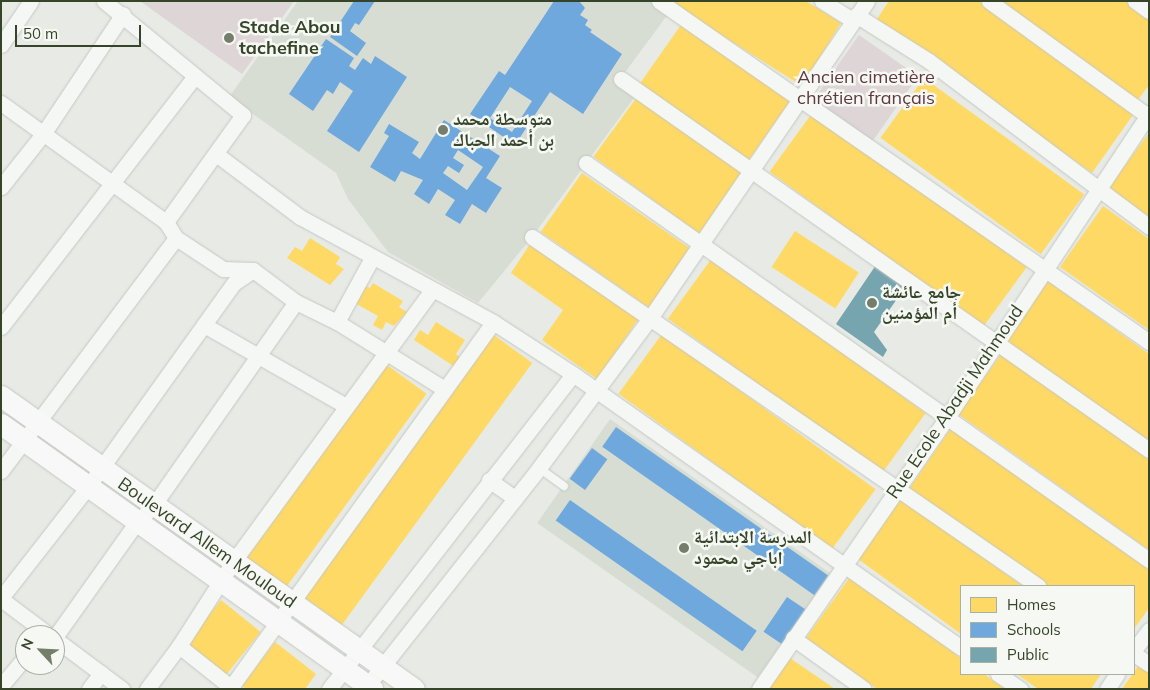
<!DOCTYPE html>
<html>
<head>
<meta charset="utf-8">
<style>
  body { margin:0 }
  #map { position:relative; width:1150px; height:690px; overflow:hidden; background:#e7eae5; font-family:Mulish,"Noto Naskh Arabic",sans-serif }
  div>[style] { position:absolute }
  .built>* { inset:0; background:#d7ddd3; transform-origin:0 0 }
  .green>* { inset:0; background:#ded5d6; transform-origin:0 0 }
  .homes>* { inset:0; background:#ffd966; transform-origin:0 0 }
  .schools>* { inset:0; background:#6fa8dc; transform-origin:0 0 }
  .public>* { inset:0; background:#76a5af }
  .roads { filter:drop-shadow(0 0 1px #c5c8c3) drop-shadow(0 0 1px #c5c8c3) }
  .service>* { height:8px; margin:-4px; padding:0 4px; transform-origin:4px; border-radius:4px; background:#f5f7f4 }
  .minor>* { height:15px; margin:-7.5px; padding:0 7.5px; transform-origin:7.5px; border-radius:7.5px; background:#f5f7f4 }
  .secondary>* { height:21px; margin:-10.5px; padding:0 10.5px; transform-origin:10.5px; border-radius:10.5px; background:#f8f8f8 }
  .dots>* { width:14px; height:14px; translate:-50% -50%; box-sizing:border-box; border:2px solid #f6f9f3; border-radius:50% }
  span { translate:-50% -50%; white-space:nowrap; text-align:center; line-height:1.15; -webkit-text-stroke:5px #f6f9f3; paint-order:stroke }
  .poi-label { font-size:18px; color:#36442a; font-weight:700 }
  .left { translate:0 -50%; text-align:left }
  .park-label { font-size:18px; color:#603742 }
  .street-label { font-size:18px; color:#36442a }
  .frame { position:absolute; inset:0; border:2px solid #36442a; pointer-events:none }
  .legend { position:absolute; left:960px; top:585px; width:175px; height:90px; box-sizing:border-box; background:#f6f9f3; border:1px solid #a9b1a3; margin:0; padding:6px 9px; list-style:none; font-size:15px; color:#36442a }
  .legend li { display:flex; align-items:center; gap:10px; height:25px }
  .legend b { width:25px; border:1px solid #a9b1a3 }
  .north { position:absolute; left:15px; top:625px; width:50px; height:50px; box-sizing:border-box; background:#f6f9f3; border:1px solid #a9b1a3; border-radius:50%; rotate:295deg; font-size:14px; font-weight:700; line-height:20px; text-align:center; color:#36442a }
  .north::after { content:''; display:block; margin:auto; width:18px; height:22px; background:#747e6b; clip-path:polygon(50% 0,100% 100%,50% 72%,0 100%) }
  .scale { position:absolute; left:15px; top:25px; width:126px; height:22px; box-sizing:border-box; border:2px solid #36442a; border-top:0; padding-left:6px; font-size:15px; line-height:18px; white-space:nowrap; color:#36442a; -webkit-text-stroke:4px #f6f9f3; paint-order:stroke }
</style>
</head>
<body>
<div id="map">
  <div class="built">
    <i style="clip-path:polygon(298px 1px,650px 1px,668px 14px,618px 82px,636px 95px,532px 237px,478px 303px,388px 252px,348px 199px,336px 173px,229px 97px)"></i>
    <i style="left:610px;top:419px;width:269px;height:127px;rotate:35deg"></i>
  </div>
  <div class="green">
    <i style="clip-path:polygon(140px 1px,294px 1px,242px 74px)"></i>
    <i style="left:859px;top:35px;width:72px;height:80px;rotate:35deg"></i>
  </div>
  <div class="homes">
    <i style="clip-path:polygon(667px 1px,806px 1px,841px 23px,802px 86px)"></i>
    <i style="clip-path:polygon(889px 1px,980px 1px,1135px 112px,1092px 173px,877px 19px)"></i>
    <i style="clip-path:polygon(996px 1px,1125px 1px,1149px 18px,1149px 85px,1137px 101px)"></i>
    <i style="left:683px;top:22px;width:133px;height:75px;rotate:35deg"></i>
    <i style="left:924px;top:78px;width:198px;height:74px;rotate:36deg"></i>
    <i style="left:637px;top:97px;width:132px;height:74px;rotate:36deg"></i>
    <i style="left:813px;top:112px;width:264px;height:74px;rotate:36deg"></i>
    <i style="clip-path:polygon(1149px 133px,1149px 217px,1109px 187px)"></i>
    <i style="left:582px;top:173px;width:133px;height:72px;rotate:35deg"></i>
    <i style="clip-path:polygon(1103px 206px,1149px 239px,1149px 330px,1060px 267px)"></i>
    <i style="left:795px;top:231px;width:76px;height:43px;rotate:33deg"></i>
    <i style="clip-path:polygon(310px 238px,340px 257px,336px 264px,344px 269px,330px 285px,287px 258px,295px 247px,302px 251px)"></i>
    <i style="clip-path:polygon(530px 244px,639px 318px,597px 379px,542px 340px,563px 310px,511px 273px)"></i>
    <i style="left:712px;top:258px;width:264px;height:75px;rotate:36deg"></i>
    <i style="clip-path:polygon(1048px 281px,1149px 354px,1149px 445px,1005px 342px)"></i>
    <i style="clip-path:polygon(373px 283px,403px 301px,399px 307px,407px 312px,394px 326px,386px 322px,382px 330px,373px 325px,378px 316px,353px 302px,363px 285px,370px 288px)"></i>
    <i style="clip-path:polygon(436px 322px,465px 340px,456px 354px,461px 358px,455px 367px,414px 340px,420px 330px,428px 335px)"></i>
    <i style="left:491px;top:333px;width:51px;height:324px;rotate:36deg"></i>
    <i style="left:662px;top:334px;width:264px;height:74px;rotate:36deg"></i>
    <i style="clip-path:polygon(1002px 353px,1149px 459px,1149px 550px,958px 414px)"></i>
    <i style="left:387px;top:365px;width:49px;height:244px;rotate:36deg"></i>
    <i style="clip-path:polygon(951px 428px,1149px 570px,1149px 608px,1134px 629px,1134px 586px,1044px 586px,909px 489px)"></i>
    <i style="clip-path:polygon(901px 499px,1023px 586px,961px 586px,961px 634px,858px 559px)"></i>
    <i style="clip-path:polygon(850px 577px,961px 658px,961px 674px,984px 674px,1005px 689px,877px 689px,806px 638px)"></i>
    <i style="left:221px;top:600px;width:51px;height:56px;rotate:39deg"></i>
    <i style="clip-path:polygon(275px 642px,316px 674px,305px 689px,246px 689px,242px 686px)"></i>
    <i style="clip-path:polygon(787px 656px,835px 689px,766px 689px)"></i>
    <i style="clip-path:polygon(1139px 665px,1149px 672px,1149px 689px,1122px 689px)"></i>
    <i style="clip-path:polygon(1017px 674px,1101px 674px,1091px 689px,1038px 689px)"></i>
  </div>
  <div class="schools">
    <i style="clip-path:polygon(354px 1px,375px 1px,359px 25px,355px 23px,350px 31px,366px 43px,357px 56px,330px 37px)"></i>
    <i style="clip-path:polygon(evenodd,554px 1px,579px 1px,585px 8px,580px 15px,588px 20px,585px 25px,592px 30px,590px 32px,622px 54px,583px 114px,550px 92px,515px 145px,470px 114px,499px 71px,505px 75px,554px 1px,510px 87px,532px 101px,512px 132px,490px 118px,510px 87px)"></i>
    <i style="clip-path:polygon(326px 39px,354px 58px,349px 66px,355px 70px,363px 58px,371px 64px,375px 56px,407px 77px,359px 152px,327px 131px,353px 91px,340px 82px,333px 94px,327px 90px,313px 111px,289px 94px)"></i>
    <i style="clip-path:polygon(evenodd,444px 120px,500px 156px,486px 178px,502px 188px,486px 213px,472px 204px,460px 224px,445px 215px,455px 200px,438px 189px,429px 204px,414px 194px,423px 180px,401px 171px,395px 182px,370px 167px,389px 136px,384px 133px,389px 124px,419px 142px,412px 153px,420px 159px,444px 120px,458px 150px,483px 167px,467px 190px,443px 173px,448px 166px,459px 173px,464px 165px,453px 158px,458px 150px)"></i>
    <i style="left:616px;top:427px;width:259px;height:24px;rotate:35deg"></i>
    <i style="left:592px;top:448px;width:19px;height:38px;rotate:36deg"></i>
    <i style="left:570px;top:500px;width:228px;height:25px;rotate:35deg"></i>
    <i style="left:787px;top:597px;width:22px;height:42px;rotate:34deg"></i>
  </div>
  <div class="public">
    <i style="clip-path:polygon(878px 262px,908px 283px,874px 332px,887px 350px,883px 357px,836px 324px)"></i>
  </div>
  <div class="roads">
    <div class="service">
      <i style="left:539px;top:468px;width:31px;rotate:36deg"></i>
    </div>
    <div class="minor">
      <i style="left:104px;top:1px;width:180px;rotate:39.4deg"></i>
      <i style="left:243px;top:115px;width:132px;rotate:125.7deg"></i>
      <i style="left:659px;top:1px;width:597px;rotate:34.83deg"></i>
      <i style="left:822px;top:1px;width:36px;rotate:32deg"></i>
      <i style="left:989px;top:1px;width:198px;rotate:35.9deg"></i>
      <i style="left:1135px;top:1px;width:17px;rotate:36deg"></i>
      <i style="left:856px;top:15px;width:86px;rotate:32.2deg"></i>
      <i style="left:929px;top:61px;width:276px;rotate:37deg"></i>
      <i style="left:1px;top:45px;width:53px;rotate:-55.7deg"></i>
      <i style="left:621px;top:79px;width:645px;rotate:35.09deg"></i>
      <i style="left:1px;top:103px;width:203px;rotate:35.8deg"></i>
      <i style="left:166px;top:222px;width:19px;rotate:58deg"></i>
      <i style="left:176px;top:238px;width:56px;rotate:33.4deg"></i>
      <i style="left:223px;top:269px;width:30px;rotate:2deg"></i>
      <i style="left:253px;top:270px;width:54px;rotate:36.7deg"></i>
      <i style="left:296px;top:302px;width:46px;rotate:26deg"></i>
      <i style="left:337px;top:322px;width:125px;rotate:31.9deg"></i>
      <i style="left:216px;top:154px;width:105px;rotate:36.9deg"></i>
      <i style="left:300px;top:217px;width:220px;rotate:28.5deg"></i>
      <i style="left:493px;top:322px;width:95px;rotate:33deg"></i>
      <i style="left:573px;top:374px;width:475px;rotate:35.2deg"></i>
      <i style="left:586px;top:163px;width:689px;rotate:35.19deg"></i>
      <i style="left:1px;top:187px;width:68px;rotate:-51.6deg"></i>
      <i style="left:43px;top:134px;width:144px;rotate:-56.3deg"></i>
      <i style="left:532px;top:237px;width:615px;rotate:34.59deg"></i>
      <i style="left:337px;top:322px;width:73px;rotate:-61.3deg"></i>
      <i style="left:204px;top:325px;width:163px;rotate:29.7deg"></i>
      <i style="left:1px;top:327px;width:316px;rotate:-52.3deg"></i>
      <i style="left:1px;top:471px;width:291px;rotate:-53.1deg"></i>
      <i style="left:489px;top:480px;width:32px;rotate:35deg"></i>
      <i style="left:1px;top:598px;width:140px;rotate:-52deg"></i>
      <i style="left:87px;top:488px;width:252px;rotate:-54.4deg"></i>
      <i style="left:234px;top:283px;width:23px;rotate:-34deg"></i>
      <i style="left:1px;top:599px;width:60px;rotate:36.9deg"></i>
      <i style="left:55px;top:637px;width:140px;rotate:-54.6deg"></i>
      <i style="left:136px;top:523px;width:24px;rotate:-45deg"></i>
      <i style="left:153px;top:506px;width:249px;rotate:-55deg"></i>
      <i style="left:793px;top:638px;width:87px;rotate:35.7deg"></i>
      <i style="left:55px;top:639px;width:84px;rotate:36.7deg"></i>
      <i style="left:179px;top:646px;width:69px;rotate:38.5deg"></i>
      <i style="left:1134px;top:650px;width:25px;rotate:-53deg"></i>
      <i style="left:1134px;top:654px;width:18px;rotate:34deg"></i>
      <i style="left:998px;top:674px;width:27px;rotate:34deg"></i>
      <i style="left:1px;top:686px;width:38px;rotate:-50deg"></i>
      <i style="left:367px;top:686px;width:278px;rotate:-51.7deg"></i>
      <i style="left:539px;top:468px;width:187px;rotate:-53.5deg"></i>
      <i style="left:650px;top:318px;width:384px;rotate:-55.6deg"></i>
      <i style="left:231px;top:687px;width:449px;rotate:-54.3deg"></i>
      <i style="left:89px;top:689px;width:20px;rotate:-53deg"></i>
      <i style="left:147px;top:689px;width:54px;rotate:-53.3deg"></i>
      <i style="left:179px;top:646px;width:100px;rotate:-57.3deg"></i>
      <i style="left:233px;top:562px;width:337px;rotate:-53.8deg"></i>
      <i style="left:329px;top:689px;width:398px;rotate:-52.2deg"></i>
      <i style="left:759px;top:689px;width:332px;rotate:-55.3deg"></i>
      <i style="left:948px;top:416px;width:364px;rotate:-56.4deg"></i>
      <i style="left:1107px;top:689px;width:18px;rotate:-56deg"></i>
    </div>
    <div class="secondary">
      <i style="left:1px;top:396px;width:506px;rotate:35.35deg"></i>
      <i style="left:1px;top:424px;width:456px;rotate:35.5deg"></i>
    </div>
  </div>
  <div class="dots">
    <i style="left:229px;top:38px;background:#747e6b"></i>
    <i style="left:443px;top:130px;background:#747e6b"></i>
    <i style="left:872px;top:303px;background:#747e6b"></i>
    <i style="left:684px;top:548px;background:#747e6b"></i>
  </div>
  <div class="poi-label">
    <span class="left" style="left:239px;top:38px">Stade Abou<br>tachefine</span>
    <span class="left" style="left:453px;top:130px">متوسطة محمد<br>بن أحمد الحباك</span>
    <span class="left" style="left:882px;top:303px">جامع عائشة<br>أم المؤمنين</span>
    <span class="left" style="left:694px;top:548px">المدرسة الابتدائية<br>اباجي محمود</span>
  </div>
  <div class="park-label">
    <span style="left:866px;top:88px">Ancien cimetière<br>chrétien français</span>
  </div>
  <div class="street-label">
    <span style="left:955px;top:402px;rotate:-56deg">Rue Ecole Abadji Mahmoud</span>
    <span style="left:207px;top:543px;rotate:35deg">Boulevard Allem Mouloud</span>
  </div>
  <div class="frame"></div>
  <ul class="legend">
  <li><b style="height:14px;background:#ffd966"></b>Homes</li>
  <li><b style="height:14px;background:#6fa8dc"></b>Schools</li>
  <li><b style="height:14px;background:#76a5af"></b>Public</li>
  </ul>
  <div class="north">N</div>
  <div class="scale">50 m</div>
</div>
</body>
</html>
